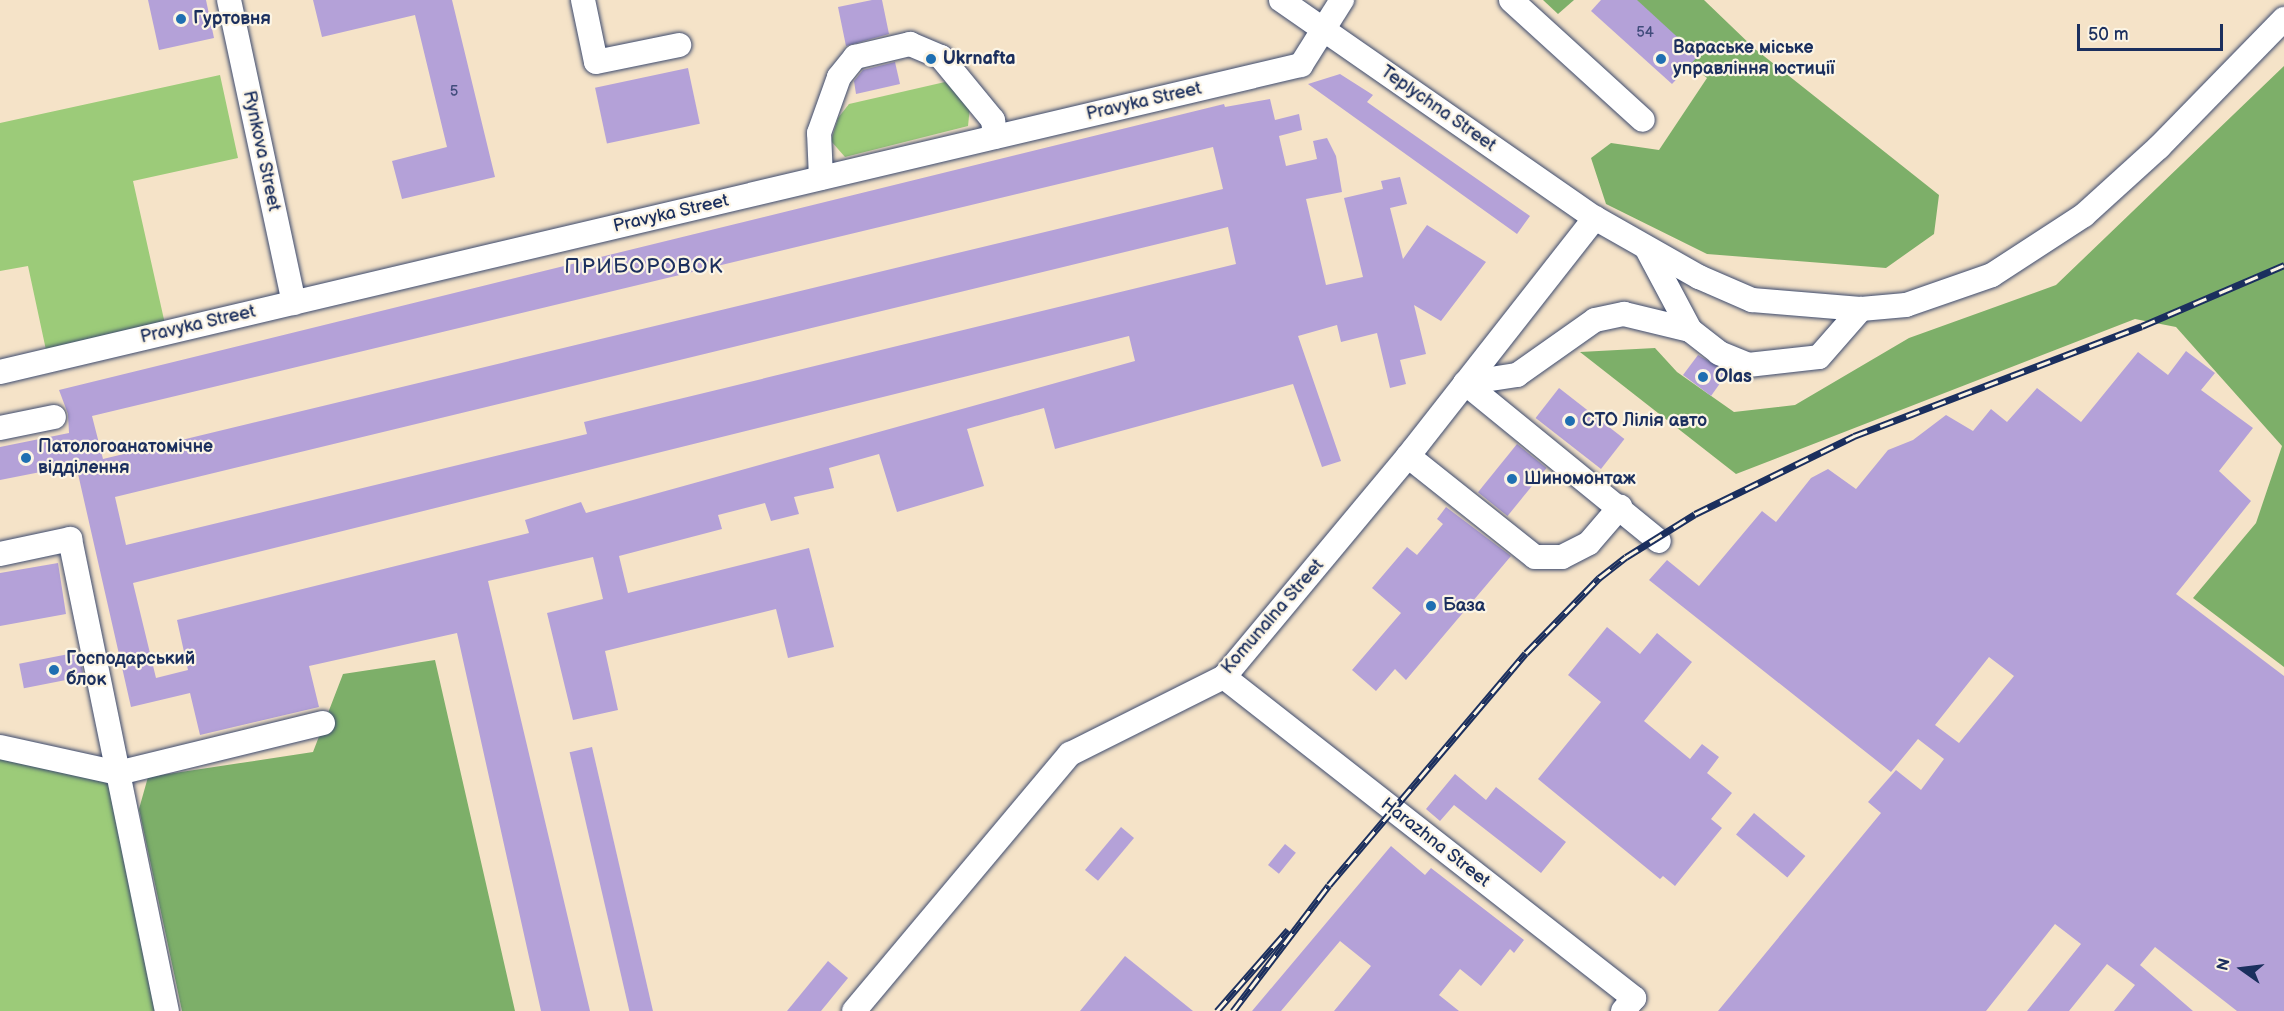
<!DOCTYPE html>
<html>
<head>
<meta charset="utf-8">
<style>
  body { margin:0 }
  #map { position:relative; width:2284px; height:1011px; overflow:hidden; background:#f5e3c8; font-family:"Balsamiq Sans",sans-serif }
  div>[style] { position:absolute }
  .green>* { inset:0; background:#9ccb79 }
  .forest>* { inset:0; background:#7daf69 }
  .building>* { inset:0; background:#b4a1d8; transform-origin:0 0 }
  .roads { filter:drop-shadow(0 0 2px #3c4a6e) drop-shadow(0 0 2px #3c4a6e) }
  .minor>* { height:24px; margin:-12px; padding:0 12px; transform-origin:12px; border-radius:12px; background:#fff }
  .rail>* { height:7px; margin-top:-3.5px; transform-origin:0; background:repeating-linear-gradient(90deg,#fcf5e5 0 14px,#1b2f5e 0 28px); box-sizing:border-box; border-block:2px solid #1b2f5e }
  .dots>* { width:16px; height:16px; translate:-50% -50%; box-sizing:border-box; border:3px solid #fcf5e5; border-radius:50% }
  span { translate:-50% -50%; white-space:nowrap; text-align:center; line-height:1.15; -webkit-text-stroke:4.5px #fcf5e5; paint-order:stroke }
  .number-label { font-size:15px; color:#414c7c }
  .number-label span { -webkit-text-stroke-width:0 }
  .poi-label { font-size:18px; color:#1b2f5e; font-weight:700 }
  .left { translate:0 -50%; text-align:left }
  .street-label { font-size:18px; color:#1b2f5e }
  .quarter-label { font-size:21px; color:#1b2f5e; letter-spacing:1.5px }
  .north { position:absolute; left:2212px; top:939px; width:60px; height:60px; -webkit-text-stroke:4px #fcf5e5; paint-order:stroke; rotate:284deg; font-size:16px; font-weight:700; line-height:24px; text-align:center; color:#1b2f5e }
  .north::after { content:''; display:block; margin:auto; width:21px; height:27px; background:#1b2f5e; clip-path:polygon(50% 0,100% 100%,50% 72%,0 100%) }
  .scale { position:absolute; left:2077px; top:24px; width:146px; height:27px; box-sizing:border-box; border:3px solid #1b2f5e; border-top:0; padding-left:8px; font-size:18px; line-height:21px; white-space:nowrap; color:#1b2f5e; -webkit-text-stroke:4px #fcf5e5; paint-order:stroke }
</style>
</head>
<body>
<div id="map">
  <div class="green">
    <i style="clip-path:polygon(220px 75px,238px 158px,133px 181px,165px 324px,46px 350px,28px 266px,0 271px,0 123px)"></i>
    <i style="clip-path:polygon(945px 82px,970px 107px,968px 126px,845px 157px,831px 141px,838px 118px,849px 104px)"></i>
    <i style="clip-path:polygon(0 747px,118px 773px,167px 1011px,0 1011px)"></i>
  </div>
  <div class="forest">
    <i style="clip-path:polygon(1543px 0,1574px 0,1558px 14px)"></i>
    <i style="clip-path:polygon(1612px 0,1704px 0,1755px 49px,1939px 195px,1934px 234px,1886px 268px,1707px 254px,1606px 204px,1591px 158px,1611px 143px,1659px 150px,1707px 78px)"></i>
    <i style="clip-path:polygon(2284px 66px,2284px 667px,2193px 598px,2256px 523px,2282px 446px,2176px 327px,2135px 319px,1736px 474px,1580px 352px,1655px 348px,1677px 372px,1734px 412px,1795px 405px,1909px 338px,2056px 285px)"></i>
    <i style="clip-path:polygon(435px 660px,515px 1011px,182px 1011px,139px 809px,148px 777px,313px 752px,343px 674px)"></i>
  </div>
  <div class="building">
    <i style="clip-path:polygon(148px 0,206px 0,214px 38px,159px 50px)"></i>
    <i style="clip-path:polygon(313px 0,452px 0,495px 177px,402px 199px,392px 161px,447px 147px,415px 15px,322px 37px)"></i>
    <i style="clip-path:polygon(872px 0,882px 0,889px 34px,846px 46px,838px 7px)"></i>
    <i style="clip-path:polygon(1601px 0,1637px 0,1698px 56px,1672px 84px,1591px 11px)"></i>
    <i style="clip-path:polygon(895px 62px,900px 84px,856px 94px,854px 81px,863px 70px)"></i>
    <i style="left:688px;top:68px;width:57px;height:95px;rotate:78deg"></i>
    <i style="clip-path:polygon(1340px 74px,1373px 95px,1367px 102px,1530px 216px,1517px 234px,1308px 84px)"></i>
    <i style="clip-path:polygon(evenodd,1270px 99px,1275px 120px,1299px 114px,1302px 130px,1279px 136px,1286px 166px,1317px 159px,1313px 141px,1327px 138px,1336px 156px,1342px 192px,1306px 199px,1326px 285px,1363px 277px,1344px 198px,1383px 189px,1381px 181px,1400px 177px,1407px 204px,1390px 208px,1403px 259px,1427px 225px,1486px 262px,1441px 321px,1414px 305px,1426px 354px,1400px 360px,1406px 384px,1390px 388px,1377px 333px,1341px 342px,1337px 325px,1298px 336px,1341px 461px,1322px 467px,1293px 384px,1055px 449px,1044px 408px,967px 429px,984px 486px,897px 512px,879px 454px,829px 468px,834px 488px,794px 497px,799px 514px,771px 521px,765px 503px,718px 515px,722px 529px,619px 556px,628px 593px,809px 548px,834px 647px,788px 658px,776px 609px,605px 651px,618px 710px,573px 720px,547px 613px,603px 599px,593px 557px,488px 581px,590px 1011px,541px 1011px,457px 633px,309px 666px,319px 707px,200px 735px,190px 693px,131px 707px,76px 465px,0 480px,0 447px,69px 433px,68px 414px,59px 390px,1224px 104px,1225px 107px,1270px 99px,1213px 147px,1223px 189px,103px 459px,92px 416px,1213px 147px,1270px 99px,1228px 227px,1236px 264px,584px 422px,587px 434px,126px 545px,115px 497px,1228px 227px,1270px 99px,1129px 336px,1135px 361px,586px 513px,581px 502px,525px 520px,529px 533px,177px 620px,188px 670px,156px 678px,133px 583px,1129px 336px)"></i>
    <i style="clip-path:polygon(evenodd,2186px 351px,2215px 373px,2201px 390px,2253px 428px,2219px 471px,2251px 501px,2176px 594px,2284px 676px,2284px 1011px,2237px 1011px,2155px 947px,2140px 965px,2193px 1011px,2114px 1011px,2135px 985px,2107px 964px,2069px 1011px,2027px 1011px,2081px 944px,2055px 924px,1986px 1011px,1718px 1011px,1881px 813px,1868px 802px,1896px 770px,1921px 790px,1944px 759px,1918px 739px,1891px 772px,1649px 580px,1667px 560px,1699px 586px,1762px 511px,1776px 522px,1811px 478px,1828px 469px,1856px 489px,1888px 450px,1913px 440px,1946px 415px,1973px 431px,1991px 409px,2007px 422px,2037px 388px,2081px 422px,2138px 352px,2168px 375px,2186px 351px,1989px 657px,2014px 676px,1959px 743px,1935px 725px,1989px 657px)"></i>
    <i style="clip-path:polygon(1698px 355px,1728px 372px,1711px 396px,1683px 375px)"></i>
    <i style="left:1559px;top:388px;width:83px;height:38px;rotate:38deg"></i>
    <i style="left:1517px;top:444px;width:38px;height:62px;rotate:39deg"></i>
    <i style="clip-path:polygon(1446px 507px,1511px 556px,1406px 680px,1395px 669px,1376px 691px,1352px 670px,1401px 613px,1372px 588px,1407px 547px,1417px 555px,1443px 524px,1437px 519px)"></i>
    <i style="clip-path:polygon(58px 563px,66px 614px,0 626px,0 573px)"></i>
    <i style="clip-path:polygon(1607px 627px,1640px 654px,1657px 633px,1692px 662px,1644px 721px,1690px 759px,1702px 744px,1719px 757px,1707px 773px,1732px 793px,1711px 819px,1722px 828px,1675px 886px,1663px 876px,1660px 879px,1538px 779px,1601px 702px,1568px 675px)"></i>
    <i style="left:79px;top:652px;width:25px;height:61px;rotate:79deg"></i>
    <i style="left:592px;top:747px;width:271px;height:23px;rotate:77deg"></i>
    <i style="clip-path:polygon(1455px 774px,1486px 800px,1496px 787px,1566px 842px,1541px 873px,1454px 805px,1440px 821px,1426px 809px)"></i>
    <i style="left:1754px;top:813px;width:67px;height:28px;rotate:40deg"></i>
    <i style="left:1121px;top:827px;width:17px;height:56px;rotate:40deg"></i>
    <i style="left:1285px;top:844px;width:14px;height:27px;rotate:39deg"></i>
    <i style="clip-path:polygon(1391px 846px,1425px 875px,1431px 868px,1524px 940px,1514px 953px,1510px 949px,1481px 986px,1460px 969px,1439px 995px,1459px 1011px,1334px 1011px,1371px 966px,1340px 941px,1281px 1011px,1252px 1011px)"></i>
    <i style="clip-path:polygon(1125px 956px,1193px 1011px,1080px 1011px)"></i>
    <i style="clip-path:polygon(828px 961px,848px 978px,821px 1011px,787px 1011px)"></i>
  </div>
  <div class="roads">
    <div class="minor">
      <i style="left:229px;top:0;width:310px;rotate:77.9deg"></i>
      <i style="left:583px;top:0;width:63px;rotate:78.2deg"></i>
      <i style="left:596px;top:62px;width:85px;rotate:-11.6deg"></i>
      <i style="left:1281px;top:0;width:382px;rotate:34.8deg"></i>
      <i style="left:1595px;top:218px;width:120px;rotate:29.6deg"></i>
      <i style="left:1699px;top:277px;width:58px;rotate:23.5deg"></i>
      <i style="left:1752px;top:300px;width:109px;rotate:4.7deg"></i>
      <i style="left:1861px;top:309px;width:45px;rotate:-5.1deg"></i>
      <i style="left:1906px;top:305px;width:91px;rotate:-19.2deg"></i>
      <i style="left:1992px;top:275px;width:110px;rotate:-33.1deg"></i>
      <i style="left:2084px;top:215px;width:101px;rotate:-42.2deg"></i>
      <i style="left:2159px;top:147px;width:179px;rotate:-45.7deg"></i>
      <i style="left:1511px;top:0;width:178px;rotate:42.3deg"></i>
      <i style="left:821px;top:178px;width:45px;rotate:-92.5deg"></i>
      <i style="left:819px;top:133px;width:59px;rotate:-70.3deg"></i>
      <i style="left:839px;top:77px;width:26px;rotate:-51deg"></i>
      <i style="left:855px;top:57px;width:57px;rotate:-13.3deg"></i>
      <i style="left:910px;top:44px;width:34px;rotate:23deg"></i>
      <i style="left:941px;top:57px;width:82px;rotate:50.5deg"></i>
      <i style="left:993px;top:120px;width:17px;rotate:83deg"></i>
      <i style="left:1647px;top:249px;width:92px;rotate:62deg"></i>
      <i style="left:1690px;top:330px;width:37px;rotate:38deg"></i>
      <i style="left:1719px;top:353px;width:31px;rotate:22deg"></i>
      <i style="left:1748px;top:365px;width:71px;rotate:-6.4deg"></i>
      <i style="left:1819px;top:357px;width:64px;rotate:-48.8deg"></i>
      <i style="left:0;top:372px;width:1337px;rotate:-13.28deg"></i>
      <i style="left:1301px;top:65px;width:77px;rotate:-57.8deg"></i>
      <i style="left:1465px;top:383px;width:250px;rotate:39.2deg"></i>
      <i style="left:1465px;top:383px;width:53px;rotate:-8.7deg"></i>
      <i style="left:1517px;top:375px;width:95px;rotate:-35.2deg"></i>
      <i style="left:1595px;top:320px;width:30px;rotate:-12deg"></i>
      <i style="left:1624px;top:314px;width:68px;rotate:13.6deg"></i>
      <i style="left:0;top:428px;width:55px;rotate:-11.5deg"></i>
      <i style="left:1408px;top:456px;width:162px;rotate:38.5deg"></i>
      <i style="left:1535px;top:557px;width:27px"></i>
      <i style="left:1562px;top:557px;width:30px;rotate:-27deg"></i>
      <i style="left:1589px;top:543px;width:48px;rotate:-49.3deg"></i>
      <i style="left:0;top:554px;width:72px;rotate:-12.1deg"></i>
      <i style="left:70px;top:539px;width:482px;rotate:78.4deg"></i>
      <i style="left:1224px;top:677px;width:521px;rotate:38.06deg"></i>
      <i style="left:1634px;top:998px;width:17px;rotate:130deg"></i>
      <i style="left:0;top:747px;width:121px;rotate:12.4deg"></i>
      <i style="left:118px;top:773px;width:211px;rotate:-13.7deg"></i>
      <i style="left:854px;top:1011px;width:336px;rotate:-50deg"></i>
      <i style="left:1070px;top:754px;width:172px;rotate:-26.6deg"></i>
      <i style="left:1224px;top:677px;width:295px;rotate:-50.2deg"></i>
      <i style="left:1413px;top:450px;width:295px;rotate:-51.9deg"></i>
    </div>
  </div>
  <div class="rail">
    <i style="left:1217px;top:1011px;width:108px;rotate:-48.8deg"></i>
    <i style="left:1233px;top:1011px;width:158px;rotate:-52.7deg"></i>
    <i style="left:1329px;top:885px;width:304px;rotate:-49.7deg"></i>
    <i style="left:1526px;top:653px;width:105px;rotate:-45.8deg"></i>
    <i style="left:1599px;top:578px;width:34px;rotate:-38deg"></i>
    <i style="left:1626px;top:557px;width:81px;rotate:-31.9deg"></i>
    <i style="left:1695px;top:514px;width:177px;rotate:-26.1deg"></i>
    <i style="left:1854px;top:436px;width:308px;rotate:-20.9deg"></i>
    <i style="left:2142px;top:326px;width:155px;rotate:-23.2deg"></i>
  </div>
  <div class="dots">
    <i style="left:181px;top:19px;background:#1f6fb2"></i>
    <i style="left:931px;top:59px;background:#1f6fb2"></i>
    <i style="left:1661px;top:59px;background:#1f6fb2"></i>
    <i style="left:1703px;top:377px;background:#1f6fb2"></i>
    <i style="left:1570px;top:421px;background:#1f6fb2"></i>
    <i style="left:26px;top:458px;background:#1f6fb2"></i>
    <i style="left:1512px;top:479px;background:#1f6fb2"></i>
    <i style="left:1431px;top:606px;background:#1f6fb2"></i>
    <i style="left:54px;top:670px;background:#1f6fb2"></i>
  </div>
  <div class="number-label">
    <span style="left:1645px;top:33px">54</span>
    <span style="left:454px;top:92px">5</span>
  </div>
  <div class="poi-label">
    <span class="left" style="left:193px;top:19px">Гуртовня</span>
    <span class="left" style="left:1673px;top:59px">Вараське міське<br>управління юстиції</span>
    <span class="left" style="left:943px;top:59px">Ukrnafta</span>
    <span class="left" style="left:1715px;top:377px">Olas</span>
    <span class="left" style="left:1582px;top:421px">СТО Лілія авто</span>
    <span class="left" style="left:38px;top:458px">Патологоанатомічне<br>відділення</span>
    <span class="left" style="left:1524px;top:479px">Шиномонтаж</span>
    <span class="left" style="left:1443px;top:606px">База</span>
    <span class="left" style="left:66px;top:670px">Господарський<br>блок</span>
  </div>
  <div class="street-label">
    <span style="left:1144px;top:102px;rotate:-13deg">Pravyka Street</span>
    <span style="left:1438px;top:109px;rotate:35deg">Teplychna Street</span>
    <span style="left:261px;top:151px;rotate:78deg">Rynkova Street</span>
    <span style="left:671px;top:214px;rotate:-13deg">Pravyka Street</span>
    <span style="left:198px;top:325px;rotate:-13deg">Pravyka Street</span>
    <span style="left:1273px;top:617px;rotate:-49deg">Komunalna Street</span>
    <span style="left:1435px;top:843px;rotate:38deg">Harazhna Street</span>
  </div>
  <div class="quarter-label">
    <span style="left:644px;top:267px">ПРИБОРОВОК</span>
  </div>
  <div class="north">N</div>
  <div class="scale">50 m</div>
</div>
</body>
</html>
